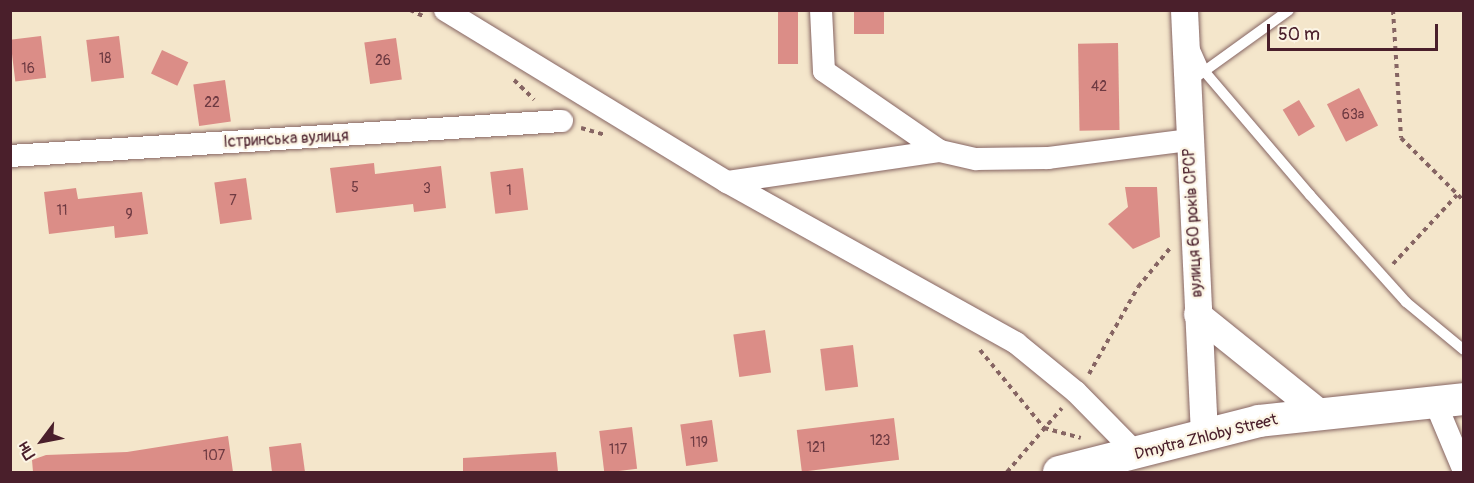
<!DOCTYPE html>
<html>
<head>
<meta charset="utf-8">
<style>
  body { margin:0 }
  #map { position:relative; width:1474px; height:483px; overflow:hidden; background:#f4e6cb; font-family:Pangolin,sans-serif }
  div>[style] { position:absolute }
  .building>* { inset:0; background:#db8d87; transform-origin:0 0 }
  .path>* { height:4px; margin-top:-2px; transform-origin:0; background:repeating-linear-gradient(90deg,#866563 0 4.5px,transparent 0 9px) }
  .roads { filter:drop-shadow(0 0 2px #866563) drop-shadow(0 0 2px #866563) }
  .service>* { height:10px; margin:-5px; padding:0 5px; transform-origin:5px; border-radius:5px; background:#fff }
  .minor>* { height:22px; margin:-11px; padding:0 11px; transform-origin:11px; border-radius:11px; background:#fff }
  .tertiary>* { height:27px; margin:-13.5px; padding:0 13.5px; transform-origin:13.5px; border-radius:13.5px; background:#fff }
  .secondary>* { height:32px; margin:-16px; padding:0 16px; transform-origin:16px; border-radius:16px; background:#fff }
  span { translate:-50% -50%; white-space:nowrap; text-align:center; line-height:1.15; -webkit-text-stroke:4.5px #fcf5e5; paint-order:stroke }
  .number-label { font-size:14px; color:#6e3a42 }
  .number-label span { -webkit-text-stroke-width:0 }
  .street-label { font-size:16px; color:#4a1f2b }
  .frame { position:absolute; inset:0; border:12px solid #4a1f2b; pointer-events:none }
  .north { position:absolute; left:12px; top:411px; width:60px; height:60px; -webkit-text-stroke:4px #fcf5e5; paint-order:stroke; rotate:238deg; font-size:16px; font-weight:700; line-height:24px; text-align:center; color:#4a1f2b }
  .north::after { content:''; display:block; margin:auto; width:21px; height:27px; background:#4a1f2b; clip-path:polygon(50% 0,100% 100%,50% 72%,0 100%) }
  .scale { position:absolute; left:1267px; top:24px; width:171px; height:27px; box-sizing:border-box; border:3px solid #4a1f2b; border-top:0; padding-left:8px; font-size:18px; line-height:21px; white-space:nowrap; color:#4a1f2b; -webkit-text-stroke:4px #fcf5e5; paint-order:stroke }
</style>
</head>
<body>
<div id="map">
  <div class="building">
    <i style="left:778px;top:10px;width:20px;height:54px"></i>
    <i style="left:854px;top:10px;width:30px;height:24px"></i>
    <i style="left:41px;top:36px;width:42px;height:31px;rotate:83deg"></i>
    <i style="left:119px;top:36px;width:42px;height:33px;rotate:83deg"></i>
    <i style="left:396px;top:38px;width:42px;height:32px;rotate:82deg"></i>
    <i style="left:1118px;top:43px;width:87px;height:40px;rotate:89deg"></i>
    <i style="left:162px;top:50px;width:29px;height:26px;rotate:25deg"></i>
    <i style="left:225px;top:80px;width:42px;height:32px;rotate:82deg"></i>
    <i style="left:1359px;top:88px;width:42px;height:36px;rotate:63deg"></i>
    <i style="left:1299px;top:100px;width:31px;height:19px;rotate:59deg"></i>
    <i style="clip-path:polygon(374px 163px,375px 174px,441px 166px,446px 208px,414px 212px,413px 204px,336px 213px,330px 168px)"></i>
    <i style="left:523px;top:168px;width:42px;height:33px;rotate:83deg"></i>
    <i style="left:246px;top:178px;width:42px;height:32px;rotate:82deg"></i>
    <i style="clip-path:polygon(1125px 187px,1157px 187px,1160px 237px,1133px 249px,1108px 224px,1128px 207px)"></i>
    <i style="clip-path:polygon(76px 188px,78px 199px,142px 192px,148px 234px,115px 238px,114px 226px,49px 234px,44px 192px)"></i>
    <i style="left:765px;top:330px;width:43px;height:32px;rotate:82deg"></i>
    <i style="left:853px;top:345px;width:42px;height:33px;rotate:83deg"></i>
    <i style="left:894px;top:418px;width:42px;height:98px;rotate:83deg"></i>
    <i style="left:712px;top:420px;width:42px;height:32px;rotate:82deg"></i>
    <i style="left:632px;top:427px;width:42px;height:33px;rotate:83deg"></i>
    <i style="clip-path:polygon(228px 436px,233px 472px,33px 472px,32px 460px,46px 455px,127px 452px)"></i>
    <i style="clip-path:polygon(301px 443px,305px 472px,272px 472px,269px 447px)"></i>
    <i style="clip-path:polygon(556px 452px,558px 472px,463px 472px,463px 458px)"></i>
  </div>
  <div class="path">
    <i style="left:410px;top:10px;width:14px;rotate:25deg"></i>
    <i style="left:1393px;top:10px;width:128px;rotate:86.4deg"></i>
    <i style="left:1401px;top:138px;width:89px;rotate:45deg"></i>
    <i style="left:514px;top:80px;width:28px;rotate:44deg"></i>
    <i style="left:581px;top:128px;width:25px;rotate:16deg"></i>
    <i style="left:1393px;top:264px;width:94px;rotate:-47.2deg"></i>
    <i style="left:980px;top:350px;width:101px;rotate:50.6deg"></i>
    <i style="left:1044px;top:428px;width:38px;rotate:15deg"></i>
    <i style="left:1089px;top:374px;width:100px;rotate:-60.6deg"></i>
    <i style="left:1138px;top:287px;width:52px;rotate:-50.5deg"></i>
    <i style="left:1007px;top:472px;width:84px;rotate:-49.3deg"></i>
  </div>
  <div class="roads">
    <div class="service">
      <i style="left:1194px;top:47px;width:27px;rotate:66deg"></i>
      <i style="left:1205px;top:72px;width:162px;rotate:49.5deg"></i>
      <i style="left:1310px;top:195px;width:144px;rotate:48.1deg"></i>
      <i style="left:1406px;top:302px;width:75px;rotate:39.6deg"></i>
      <i style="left:1199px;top:75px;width:111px;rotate:-35.8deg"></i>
    </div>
    <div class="minor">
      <i style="left:445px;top:10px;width:330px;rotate:31.4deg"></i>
      <i style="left:727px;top:182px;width:215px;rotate:-8.3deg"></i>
      <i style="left:821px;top:10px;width:61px;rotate:87.2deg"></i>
      <i style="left:824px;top:71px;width:141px;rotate:34.6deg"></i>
      <i style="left:940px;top:151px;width:37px;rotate:13deg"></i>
      <i style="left:976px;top:159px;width:72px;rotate:-0.8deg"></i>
      <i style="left:1048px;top:158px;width:142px;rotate:-7.3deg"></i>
      <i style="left:10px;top:156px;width:553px;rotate:-3.63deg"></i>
      <i style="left:727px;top:182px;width:331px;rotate:29.1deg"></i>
      <i style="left:1016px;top:343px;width:77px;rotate:39.2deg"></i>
      <i style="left:1076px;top:392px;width:87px;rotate:45.5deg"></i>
      <i style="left:1435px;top:402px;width:75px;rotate:67.2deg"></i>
    </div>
    <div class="tertiary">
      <i style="left:1184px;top:10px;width:426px;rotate:87.3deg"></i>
      <i style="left:1197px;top:314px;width:156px;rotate:38.8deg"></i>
    </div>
    <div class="secondary">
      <i style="left:1059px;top:472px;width:206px;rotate:-14.3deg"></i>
      <i style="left:1259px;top:421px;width:206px;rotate:-6.1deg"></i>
    </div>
  </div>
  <div class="number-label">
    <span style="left:105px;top:59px">18</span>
    <span style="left:383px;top:61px">26</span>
    <span style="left:28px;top:69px">16</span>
    <span style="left:1099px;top:87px">42</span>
    <span style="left:212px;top:103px">22</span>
    <span style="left:1353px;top:115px">63а</span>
    <span style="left:355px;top:188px">5</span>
    <span style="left:427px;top:189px">3</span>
    <span style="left:509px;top:191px">1</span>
    <span style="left:233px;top:201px">7</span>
    <span style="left:62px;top:211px">11</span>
    <span style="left:129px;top:215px">9</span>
    <span style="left:880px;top:441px">123</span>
    <span style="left:699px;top:443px">119</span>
    <span style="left:816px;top:448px">121</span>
    <span style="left:618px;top:450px">117</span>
    <span style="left:214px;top:456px">107</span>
  </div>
  <div class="street-label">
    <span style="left:286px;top:139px;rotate:-3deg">Істринська вулиця</span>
    <span style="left:1193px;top:223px;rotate:-93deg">вулиця 60 років СРСР</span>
    <span style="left:1206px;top:437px;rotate:-14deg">Dmytra Zhloby Street</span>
  </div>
  <div class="frame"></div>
  <div class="north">Пн</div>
  <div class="scale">50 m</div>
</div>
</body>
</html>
